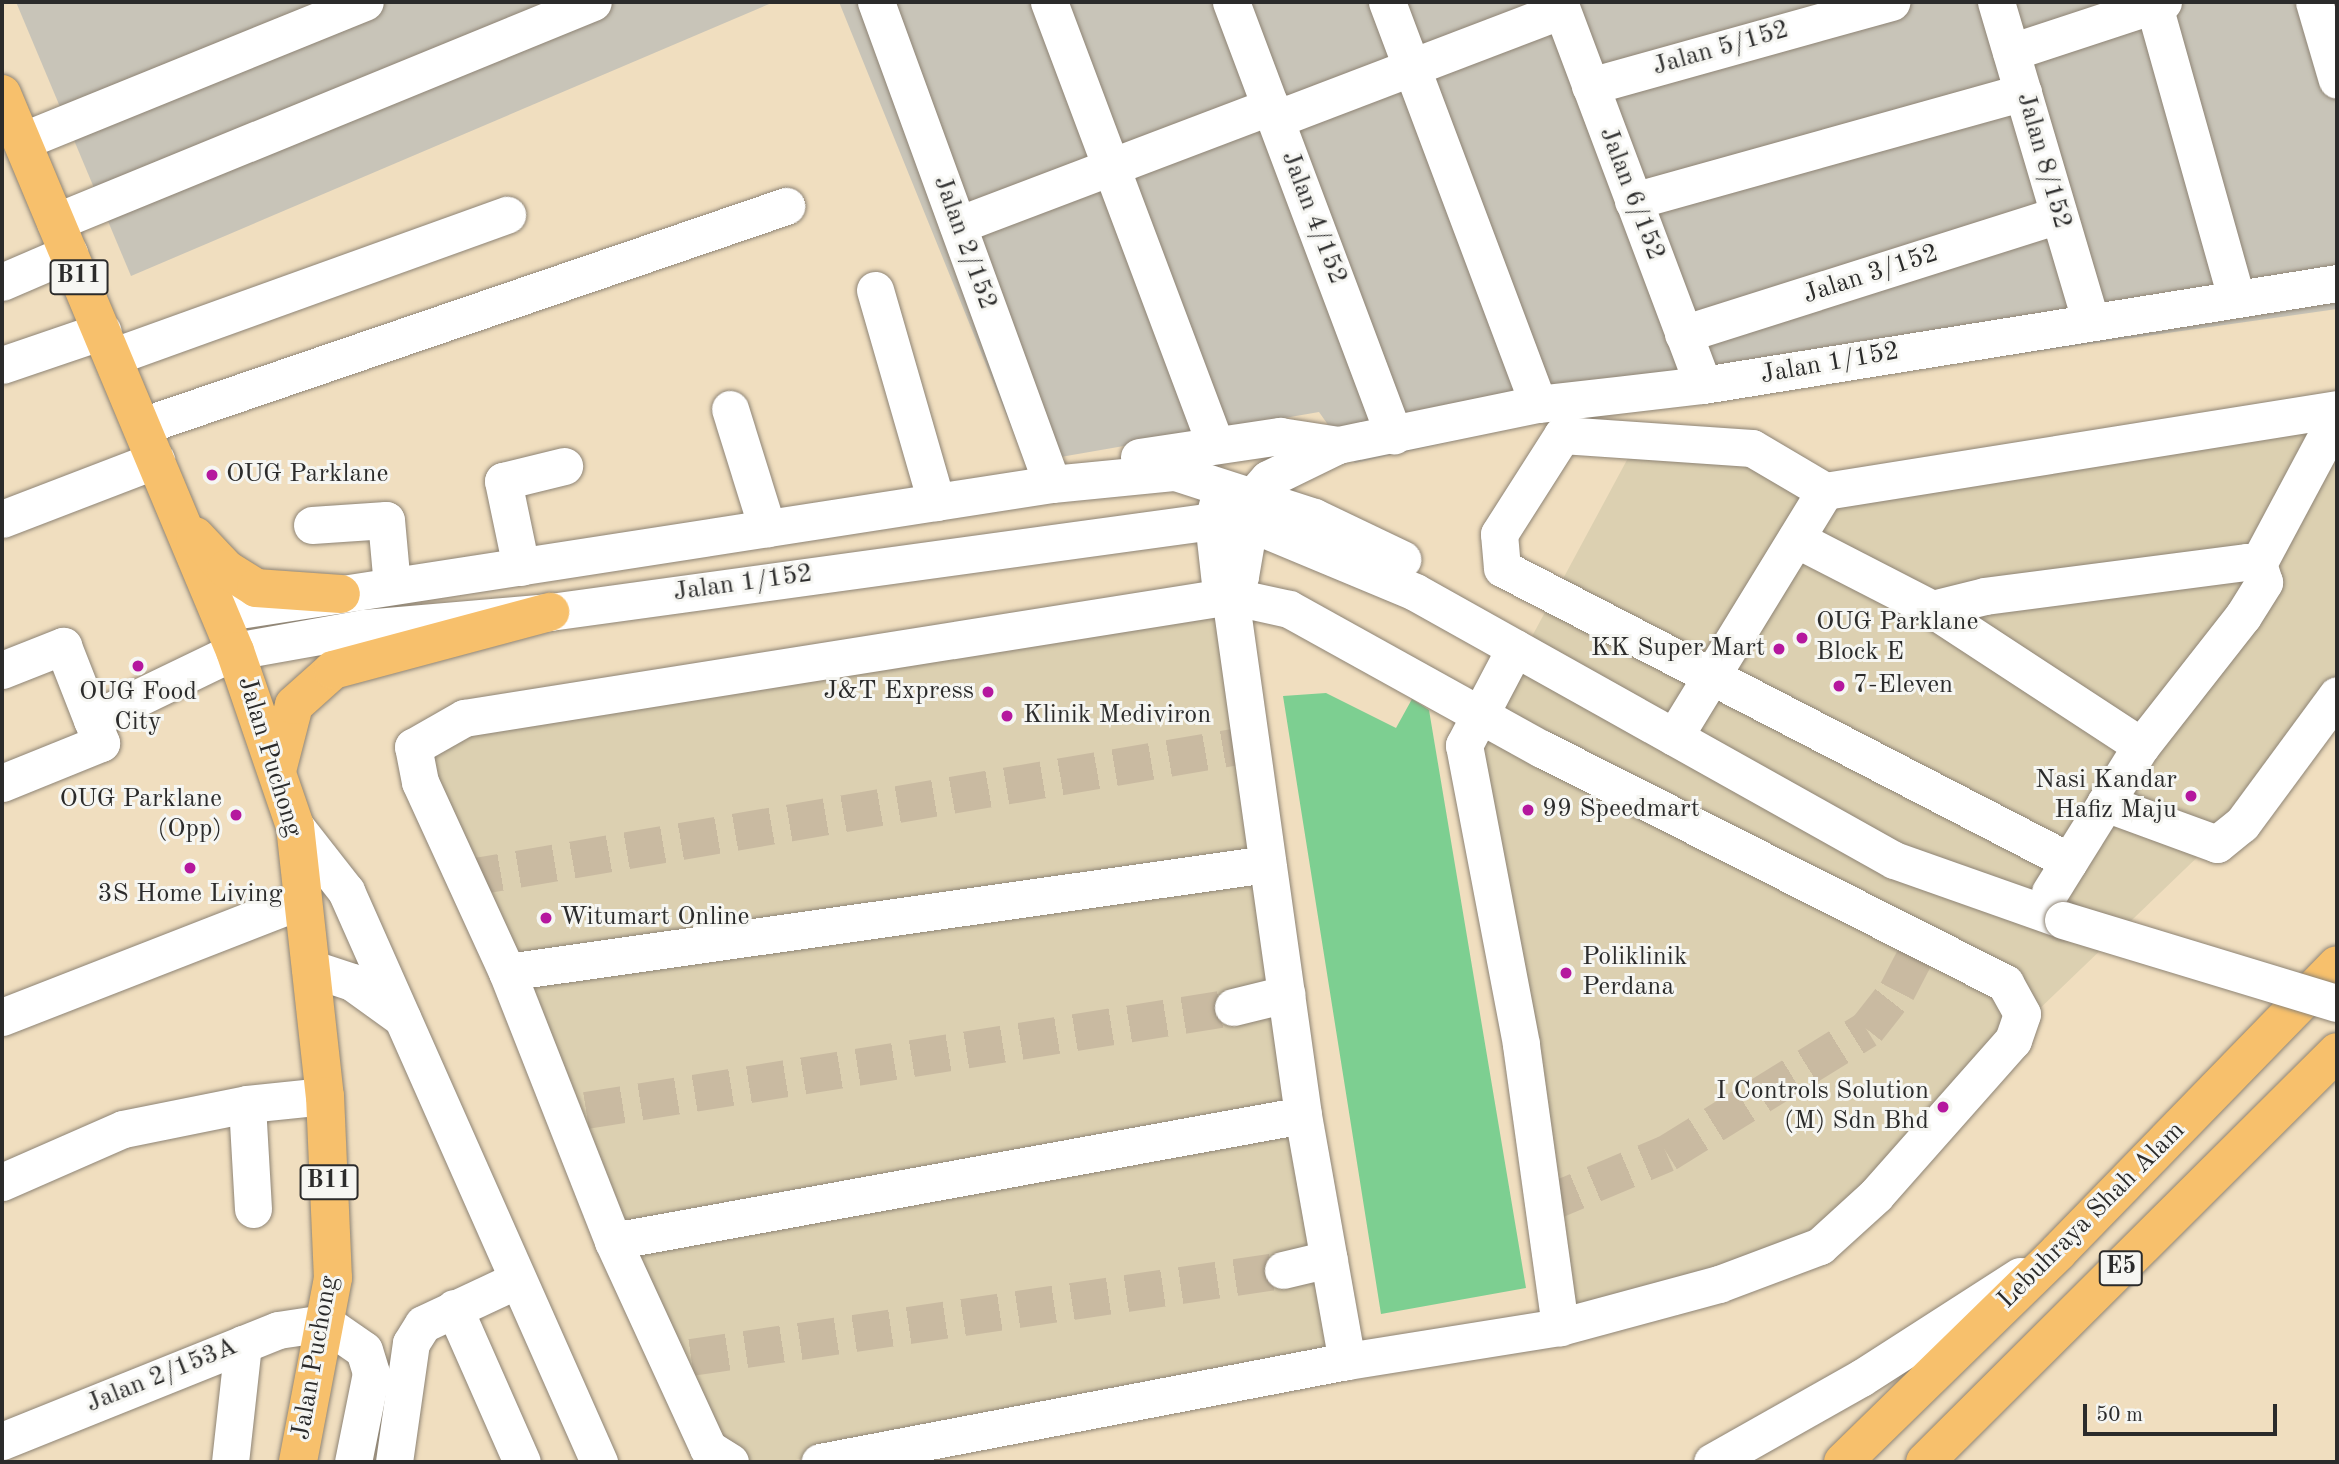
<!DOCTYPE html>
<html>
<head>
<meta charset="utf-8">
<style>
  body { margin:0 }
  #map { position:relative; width:2339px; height:1464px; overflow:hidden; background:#f0debf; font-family:"Old Standard TT",serif }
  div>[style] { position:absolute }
  .built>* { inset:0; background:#dcd0b1 }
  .industrial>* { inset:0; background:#c8c4b8 }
  .green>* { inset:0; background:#7dcf91 }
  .minor-tunnel>* { height:37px; margin-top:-18.5px; transform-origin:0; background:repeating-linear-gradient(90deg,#c9baa1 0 37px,transparent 0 55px) }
  .roads { filter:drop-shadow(0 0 2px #8e8475) drop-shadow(0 0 2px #8e8475) }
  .minor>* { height:37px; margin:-18.5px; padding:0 18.5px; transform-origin:18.5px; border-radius:18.5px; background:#fff }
  .major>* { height:38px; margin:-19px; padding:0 19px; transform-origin:19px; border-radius:19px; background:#f7c06c }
  .highway>* { height:38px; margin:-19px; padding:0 19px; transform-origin:19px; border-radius:19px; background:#f7c06c }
  .bridges { filter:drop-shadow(0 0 2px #8e8475) drop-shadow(0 0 2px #8e8475) }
  .minor-bridge>* { height:37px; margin:-18.5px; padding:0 18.5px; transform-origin:18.5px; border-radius:18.5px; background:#fff }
  .dots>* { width:19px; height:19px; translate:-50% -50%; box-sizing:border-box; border:4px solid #f6f6f2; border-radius:50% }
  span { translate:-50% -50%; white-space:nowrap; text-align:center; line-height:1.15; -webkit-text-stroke:6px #f6f6f2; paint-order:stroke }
  .shield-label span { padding:2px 5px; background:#f6f6f2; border:2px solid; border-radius:5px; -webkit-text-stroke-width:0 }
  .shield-label { font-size:24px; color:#2b2b2b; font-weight:700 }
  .street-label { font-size:26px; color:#2b2b2b }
  .poi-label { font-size:26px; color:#2b2b2b }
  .left { translate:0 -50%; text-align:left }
  .right { translate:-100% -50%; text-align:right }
  .frame { position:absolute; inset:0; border:4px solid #2b2b2b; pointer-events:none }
  .scale { position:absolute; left:2083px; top:1404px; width:194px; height:32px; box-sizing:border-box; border:4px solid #2b2b2b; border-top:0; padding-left:9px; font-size:21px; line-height:24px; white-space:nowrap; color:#2b2b2b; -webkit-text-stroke:5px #f6f6f2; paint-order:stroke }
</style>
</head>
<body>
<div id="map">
  <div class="built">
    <i style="clip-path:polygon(2337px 416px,2337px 682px,2236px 820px,2009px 1038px,1817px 1238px,1565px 1319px,1472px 748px,1635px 445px,1752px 456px,1827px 498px)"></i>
    <i style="clip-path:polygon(1225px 603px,1340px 1356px,785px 1462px,742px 1462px,712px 1442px,420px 751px,468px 723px)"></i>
  </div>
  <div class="industrial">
    <i style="clip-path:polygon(16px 2px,774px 2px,131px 276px)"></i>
    <i style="clip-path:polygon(839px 2px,2337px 2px,2337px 309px,1541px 421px,1355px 463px,1319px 412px,1026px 463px)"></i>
  </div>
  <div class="green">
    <i style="clip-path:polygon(1326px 693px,1396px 728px,1412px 699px,1429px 710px,1526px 1288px,1381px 1314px,1283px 696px)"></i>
  </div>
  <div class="minor-tunnel">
    <i style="left:464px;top:878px;width:797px;rotate:-9.67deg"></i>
    <i style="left:586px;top:1110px;width:655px;rotate:-9.05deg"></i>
    <i style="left:1543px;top:1205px;width:134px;rotate:-22.8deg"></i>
    <i style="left:1667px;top:1153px;width:235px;rotate:-31.8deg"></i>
    <i style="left:1867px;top:1029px;width:48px;rotate:-51.7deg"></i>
    <i style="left:1897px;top:991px;width:56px;rotate:-62.5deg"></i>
    <i style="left:691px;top:1357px;width:598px;rotate:-8.36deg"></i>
  </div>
  <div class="roads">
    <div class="minor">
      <i style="left:876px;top:2px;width:513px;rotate:69.94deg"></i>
      <i style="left:1049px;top:2px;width:471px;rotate:69.4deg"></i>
      <i style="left:1231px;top:2px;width:463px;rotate:69.4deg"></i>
      <i style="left:1387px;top:2px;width:429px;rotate:69.4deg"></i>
      <i style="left:1559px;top:2px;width:409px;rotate:69.4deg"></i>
      <i style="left:1996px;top:2px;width:332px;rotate:73.5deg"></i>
      <i style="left:2153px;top:2px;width:307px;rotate:74.3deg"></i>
      <i style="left:2314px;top:2px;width:81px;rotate:73.6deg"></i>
      <i style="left:2011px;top:52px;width:160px;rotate:-18.2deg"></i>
      <i style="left:1590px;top:86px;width:313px;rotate:-15.6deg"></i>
      <i style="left:1276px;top:119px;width:305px;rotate:-20.9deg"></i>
      <i style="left:22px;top:141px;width:370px;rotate:-22.1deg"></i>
      <i style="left:1633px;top:201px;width:405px;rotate:-15.6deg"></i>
      <i style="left:55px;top:222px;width:581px;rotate:-22.24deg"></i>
      <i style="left:958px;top:225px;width:335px;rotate:-20.8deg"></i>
      <i style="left:2px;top:282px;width:73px;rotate:-23.4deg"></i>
      <i style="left:875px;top:290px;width:221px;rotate:73.9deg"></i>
      <i style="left:1683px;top:334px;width:394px;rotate:-17.6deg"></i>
      <i style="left:112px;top:357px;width:420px;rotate:-19.8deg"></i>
      <i style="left:2px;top:365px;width:106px;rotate:-18.8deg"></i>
      <i style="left:730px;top:409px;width:125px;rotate:72.7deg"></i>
      <i style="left:142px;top:426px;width:681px;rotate:-18.86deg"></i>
      <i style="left:1139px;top:457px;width:143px;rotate:-8.5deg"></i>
      <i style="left:1280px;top:436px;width:59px;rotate:8.8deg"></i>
      <i style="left:1338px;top:445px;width:204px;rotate:-11.6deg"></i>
      <i style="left:1538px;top:404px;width:166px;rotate:-6.6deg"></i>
      <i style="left:1703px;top:385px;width:642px;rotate:-9.14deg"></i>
      <i style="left:1219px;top:498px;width:24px;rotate:105deg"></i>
      <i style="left:1213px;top:521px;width:62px;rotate:83.6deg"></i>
      <i style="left:1220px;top:583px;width:16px;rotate:52deg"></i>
      <i style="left:1230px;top:596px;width:524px;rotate:81.99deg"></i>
      <i style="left:1303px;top:1115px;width:250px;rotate:79.9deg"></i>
      <i style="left:2px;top:519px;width:165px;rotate:-21deg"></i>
      <i style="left:312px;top:525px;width:74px;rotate:-3.9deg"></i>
      <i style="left:386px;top:520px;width:66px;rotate:84.8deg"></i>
      <i style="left:1796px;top:539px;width:153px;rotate:27.2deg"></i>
      <i style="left:1932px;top:609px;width:250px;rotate:33.2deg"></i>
      <i style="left:2141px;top:746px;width:165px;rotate:-51.9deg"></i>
      <i style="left:2243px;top:616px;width:40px;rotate:-58deg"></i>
      <i style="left:2264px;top:582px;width:19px;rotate:-108deg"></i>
      <i style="left:2258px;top:564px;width:12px;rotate:-171deg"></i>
      <i style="left:2246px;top:562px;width:263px;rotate:172.6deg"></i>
      <i style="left:1985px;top:596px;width:55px;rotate:166.2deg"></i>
      <i style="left:2258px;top:564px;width:168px;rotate:-61.9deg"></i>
      <i style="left:521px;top:567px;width:88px;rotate:-101.8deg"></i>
      <i style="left:503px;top:481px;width:63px;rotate:-13.8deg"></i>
      <i style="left:1230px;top:596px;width:22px;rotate:-63deg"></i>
      <i style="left:1240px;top:576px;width:82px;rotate:-80.2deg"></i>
      <i style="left:1254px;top:495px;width:21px;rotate:-49deg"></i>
      <i style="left:1268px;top:479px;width:78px;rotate:-25.9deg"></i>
      <i style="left:220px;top:613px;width:842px;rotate:-8.81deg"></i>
      <i style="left:1052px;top:484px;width:124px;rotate:-5.6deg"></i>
      <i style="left:1175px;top:472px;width:146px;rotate:17.9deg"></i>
      <i style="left:1314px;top:517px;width:98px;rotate:25.5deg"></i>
      <i style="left:1515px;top:648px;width:110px;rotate:117.7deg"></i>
      <i style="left:1464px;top:745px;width:305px;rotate:79.2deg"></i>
      <i style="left:1521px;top:1045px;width:285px;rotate:82.1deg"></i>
      <i style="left:2px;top:670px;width:66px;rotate:-21.5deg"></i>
      <i style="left:63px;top:646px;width:79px;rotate:68.6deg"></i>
      <i style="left:92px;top:720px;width:159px;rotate:-25.8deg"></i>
      <i style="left:235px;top:651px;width:131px;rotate:-10.1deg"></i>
      <i style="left:364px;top:628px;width:187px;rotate:-4.9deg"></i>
      <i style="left:550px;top:612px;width:669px;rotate:-7.82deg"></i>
      <i style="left:1213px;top:521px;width:34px;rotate:2deg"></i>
      <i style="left:1247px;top:522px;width:182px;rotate:22.6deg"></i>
      <i style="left:1415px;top:592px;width:549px;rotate:29.23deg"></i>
      <i style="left:1894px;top:860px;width:179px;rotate:19.5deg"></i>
      <i style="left:1674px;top:737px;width:289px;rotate:-58.5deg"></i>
      <i style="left:2px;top:783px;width:107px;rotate:-22deg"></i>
      <i style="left:101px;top:743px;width:25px;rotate:-111deg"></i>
      <i style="left:2105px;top:803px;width:119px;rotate:20.1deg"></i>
      <i style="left:2217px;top:844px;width:32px;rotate:-39deg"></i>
      <i style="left:2242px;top:824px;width:160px;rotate:-53.6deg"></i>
      <i style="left:295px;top:826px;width:83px;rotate:51.9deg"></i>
      <i style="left:346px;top:891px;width:625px;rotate:66.1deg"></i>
      <i style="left:2069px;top:861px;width:638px;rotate:-152.67deg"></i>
      <i style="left:1502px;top:568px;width:34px;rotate:-95deg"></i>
      <i style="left:1499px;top:534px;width:117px;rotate:-57.5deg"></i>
      <i style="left:1562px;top:435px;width:190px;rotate:3.9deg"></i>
      <i style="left:1752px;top:448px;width:85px;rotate:30.5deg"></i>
      <i style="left:1825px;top:491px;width:519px;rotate:-9.1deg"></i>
      <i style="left:2050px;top:892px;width:172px;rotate:-58.1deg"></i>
      <i style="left:310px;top:968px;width:44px;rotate:18.4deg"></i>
      <i style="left:352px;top:982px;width:62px;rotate:35.8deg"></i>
      <i style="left:507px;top:972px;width:768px;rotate:-8.09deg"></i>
      <i style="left:1233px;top:1007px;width:55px;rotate:-13.8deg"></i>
      <i style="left:2px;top:1017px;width:322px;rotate:-21.3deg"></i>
      <i style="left:2px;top:1182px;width:132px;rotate:-23.7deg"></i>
      <i style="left:123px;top:1129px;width:126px;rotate:-11.4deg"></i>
      <i style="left:253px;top:1209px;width:105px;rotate:-93.3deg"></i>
      <i style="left:247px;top:1104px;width:78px;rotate:-5.9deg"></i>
      <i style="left:613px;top:1241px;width:701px;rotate:-10.35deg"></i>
      <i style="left:1283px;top:1270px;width:47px;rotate:-13.4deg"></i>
      <i style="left:454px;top:1308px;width:168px;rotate:66.2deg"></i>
      <i style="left:2px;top:1441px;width:297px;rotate:-21.9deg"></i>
      <i style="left:278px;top:1330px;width:48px;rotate:-8.5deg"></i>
      <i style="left:325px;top:1323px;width:47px;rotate:34.7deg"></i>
      <i style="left:364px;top:1350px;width:24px;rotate:73deg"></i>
      <i style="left:371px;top:1373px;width:91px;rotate:101.4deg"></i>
      <i style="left:230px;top:1462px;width:119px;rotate:-83.7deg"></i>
      <i style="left:394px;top:1462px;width:120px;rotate:-81.9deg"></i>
      <i style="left:411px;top:1343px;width:22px;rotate:-58deg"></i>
      <i style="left:423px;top:1324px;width:104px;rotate:-25.1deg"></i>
      <i style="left:730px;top:1462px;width:26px;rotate:-148deg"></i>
      <i style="left:708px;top:1448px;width:228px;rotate:-114.7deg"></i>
      <i style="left:613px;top:1241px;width:289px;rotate:-111.5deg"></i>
      <i style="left:507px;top:972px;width:209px;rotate:-114.6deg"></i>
      <i style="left:420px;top:782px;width:36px;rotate:-101deg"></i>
      <i style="left:413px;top:747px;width:59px;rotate:-29.6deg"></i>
      <i style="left:464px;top:718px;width:776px;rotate:-9.05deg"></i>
      <i style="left:1230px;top:596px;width:60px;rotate:12.4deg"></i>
      <i style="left:1289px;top:609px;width:289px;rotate:29deg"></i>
      <i style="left:1542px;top:749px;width:519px;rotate:26.81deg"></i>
      <i style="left:2005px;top:983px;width:35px;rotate:61deg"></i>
      <i style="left:2022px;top:1014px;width:28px;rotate:109deg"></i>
      <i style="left:2013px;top:1040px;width:207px;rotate:131.5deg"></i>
      <i style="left:1876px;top:1195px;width:76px;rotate:137.7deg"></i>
      <i style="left:1820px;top:1246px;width:108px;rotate:159.4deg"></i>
      <i style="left:1719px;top:1284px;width:165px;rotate:164.9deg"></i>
      <i style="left:1560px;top:1327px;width:216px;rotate:170.9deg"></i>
      <i style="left:1347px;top:1361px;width:537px;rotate:169.15deg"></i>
      <i style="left:1712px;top:1462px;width:171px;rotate:-29.4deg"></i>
      <i style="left:1861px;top:1378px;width:189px;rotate:-32.7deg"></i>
    </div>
    <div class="major">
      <i style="left:2px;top:94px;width:604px;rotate:67.3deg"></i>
      <i style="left:235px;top:651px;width:185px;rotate:71.1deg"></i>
      <i style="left:295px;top:826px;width:272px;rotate:83.7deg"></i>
      <i style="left:325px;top:1096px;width:182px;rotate:87.5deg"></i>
      <i style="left:333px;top:1278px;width:187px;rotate:100.8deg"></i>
      <i style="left:195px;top:536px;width:45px;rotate:46.8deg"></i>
      <i style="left:226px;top:569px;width:36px;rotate:32deg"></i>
      <i style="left:256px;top:588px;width:85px;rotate:4deg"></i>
      <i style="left:278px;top:767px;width:64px;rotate:-75.5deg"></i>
      <i style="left:294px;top:705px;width:52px;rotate:-41.9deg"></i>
      <i style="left:333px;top:670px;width:225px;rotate:-15deg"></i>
    </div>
    <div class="highway">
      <i style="left:1843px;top:1462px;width:301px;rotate:-44.3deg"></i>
      <i style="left:2058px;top:1252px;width:400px;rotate:-45.8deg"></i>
      <i style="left:1925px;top:1462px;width:581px;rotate:-44.86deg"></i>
    </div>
  </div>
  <div class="bridges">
    <div class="minor-bridge">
      <i style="left:2063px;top:920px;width:286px;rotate:16.9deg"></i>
    </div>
  </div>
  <div class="dots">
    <i style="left:212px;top:475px;background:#b5179e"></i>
    <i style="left:1802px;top:638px;background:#b5179e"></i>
    <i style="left:1779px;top:649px;background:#b5179e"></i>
    <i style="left:138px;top:666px;background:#b5179e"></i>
    <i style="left:1839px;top:686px;background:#b5179e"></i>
    <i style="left:988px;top:692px;background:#b5179e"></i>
    <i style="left:1007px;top:716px;background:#b5179e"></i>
    <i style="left:2191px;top:796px;background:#b5179e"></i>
    <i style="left:1528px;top:810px;background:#b5179e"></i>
    <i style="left:236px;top:815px;background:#b5179e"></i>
    <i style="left:190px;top:868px;background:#b5179e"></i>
    <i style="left:546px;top:918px;background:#b5179e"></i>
    <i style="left:1566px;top:973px;background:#b5179e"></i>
    <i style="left:1943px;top:1107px;background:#b5179e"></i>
  </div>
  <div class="shield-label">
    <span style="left:79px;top:277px">B11</span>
    <span style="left:329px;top:1182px">B11</span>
    <span style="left:2121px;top:1268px">E5</span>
  </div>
  <div class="street-label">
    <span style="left:1721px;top:49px;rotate:-16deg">Jalan 5/152</span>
    <span style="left:2043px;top:161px;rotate:74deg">Jalan 8/152</span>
    <span style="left:1631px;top:194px;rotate:69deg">Jalan 6/152</span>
    <span style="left:1313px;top:218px;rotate:69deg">Jalan 4/152</span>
    <span style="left:964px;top:243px;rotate:70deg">Jalan 2/152</span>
    <span style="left:1871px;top:275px;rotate:-18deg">Jalan 3/152</span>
    <span style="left:1830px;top:364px;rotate:-10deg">Jalan 1/152</span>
    <span style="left:743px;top:584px;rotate:-8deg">Jalan 1/152</span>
    <span style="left:269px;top:757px;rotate:73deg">Jalan Puchong</span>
    <span style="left:2092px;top:1216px;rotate:-45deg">Lebuhraya Shah Alam</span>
    <span style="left:316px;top:1358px;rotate:-80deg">Jalan Puchong</span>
    <span style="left:162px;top:1376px;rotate:-22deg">Jalan 2/153A</span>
  </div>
  <div class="poi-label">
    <span class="left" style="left:226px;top:475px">OUG Parklane</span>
    <span class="left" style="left:1816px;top:638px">OUG Parklane<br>Block E</span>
    <span class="right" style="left:1765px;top:649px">KK Super Mart</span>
    <span class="left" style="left:1853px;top:686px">7-Eleven</span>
    <span class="right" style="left:974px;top:692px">J&amp;T Express</span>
    <span style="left:138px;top:708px">OUG Food<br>City</span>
    <span class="left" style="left:1023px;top:716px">Klinik Mediviron</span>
    <span class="right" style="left:2177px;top:796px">Nasi Kandar<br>Hafiz Maju</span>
    <span class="right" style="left:222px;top:815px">OUG Parklane<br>(Opp)</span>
    <span class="left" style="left:1542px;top:810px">99 Speedmart</span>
    <span style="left:190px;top:895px">3S Home Living</span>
    <span class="left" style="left:560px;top:918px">Witumart Online</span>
    <span class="left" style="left:1582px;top:973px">Poliklinik<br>Perdana</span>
    <span class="right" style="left:1929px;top:1107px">I Controls Solution<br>(M) Sdn Bhd</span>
  </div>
  <div class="frame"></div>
  <div class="scale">50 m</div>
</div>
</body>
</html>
